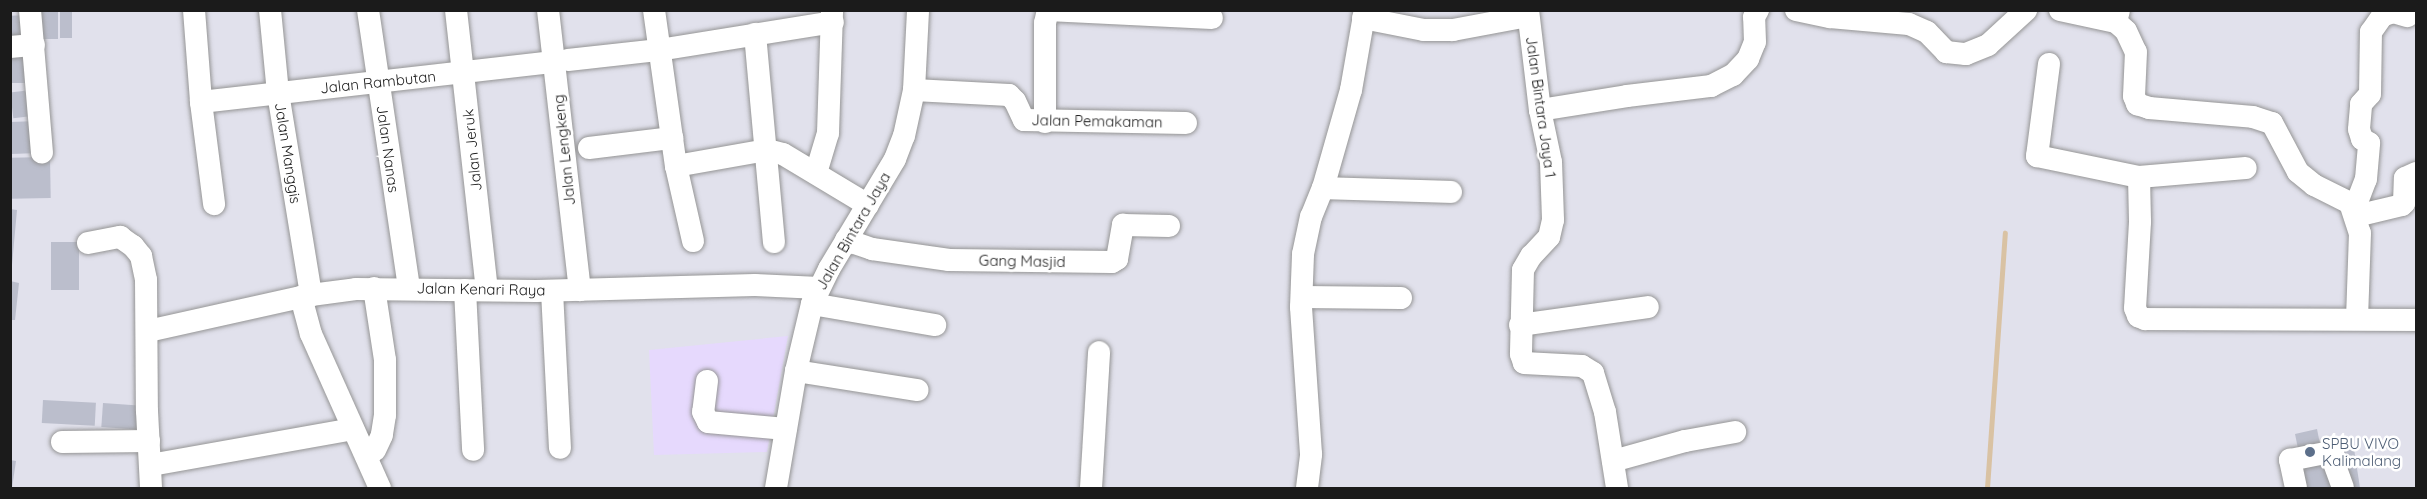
<!DOCTYPE html>
<html>
<head>
<meta charset="utf-8">
<style>
  body { margin:0 }
  #map { position:relative; width:2427px; height:499px; overflow:hidden; background:#e1e1ec; font-family:Quicksand,sans-serif }
  div>[style] { position:absolute }
  .education>* { inset:0; background:#e6d9fd }
  .stream>* { height:5px; margin:-2.5px; padding:0 2.5px; transform-origin:2.5px; border-radius:2.5px; background:#d9c2a3 }
  .building>* { inset:0; background:#bbbecc; transform-origin:0 0 }
  .roads { filter:drop-shadow(0 0 2px #959595) drop-shadow(0 0 2px #959595) }
  .minor>* { height:22px; margin:-11px; padding:0 11px; transform-origin:11px; border-radius:11px; background:#fff }
  .dots>* { width:16px; height:16px; translate:-50% -50%; box-sizing:border-box; border:3px solid #fff; border-radius:50% }
  span { translate:-50% -50%; white-space:nowrap; text-align:center; line-height:1.15; -webkit-text-stroke:5px #fff; paint-order:stroke }
  .street-label { font-size:15px; color:#1b1b1b }
  .service-label { font-size:15px; color:#4e5e75 }
  .left { translate:0 -50%; text-align:left }
  .frame { position:absolute; inset:0; border:12px solid #1b1b1b; pointer-events:none }
</style>
</head>
<body>
<div id="map">
  <div class="education">
    <i style="clip-path:polygon(788px 336px,767px 452px,654px 455px,649px 350px)"></i>
  </div>
  <div class="stream">
    <i style="left:1987px;top:488px;width:256px;rotate:-86deg"></i>
  </div>
  <div class="building">
    <i style="left:36px;top:10px;width:22px;height:29px"></i>
    <i style="left:60px;top:10px;width:12px;height:28px"></i>
    <i style="left:30px;top:15px;width:26px;height:20px;rotate:88deg"></i>
    <i style="left:10px;top:51px;width:18px;height:32px"></i>
    <i style="left:31px;top:90px;width:26px;height:21px;rotate:83deg"></i>
    <i style="left:38px;top:121px;width:32px;height:28px;rotate:88deg"></i>
    <i style="left:50px;top:157px;width:41px;height:40px;rotate:89deg"></i>
    <i style="clip-path:polygon(10px 209px,17px 210px,12px 265px,10px 265px)"></i>
    <i style="left:51px;top:242px;width:28px;height:48px"></i>
    <i style="clip-path:polygon(10px 281px,19px 283px,15px 320px,10px 320px)"></i>
    <i style="left:43px;top:400px;width:53px;height:23px;rotate:3deg"></i>
    <i style="left:103px;top:403px;width:39px;height:24px;rotate:4deg"></i>
    <i style="clip-path:polygon(2317px 429px,2326px 474px,2340px 472px,2335px 446px,2353px 442px,2360px 488px,2306px 488px,2295px 434px)"></i>
    <i style="clip-path:polygon(10px 460px,16px 461px,12px 488px,10px 488px)"></i>
  </div>
  <div class="roads">
    <div class="minor">
      <i style="left:30px;top:10px;width:143px;rotate:85.2deg"></i>
      <i style="left:194px;top:10px;width:92px;rotate:85.6deg"></i>
      <i style="left:201px;top:102px;width:103px;rotate:82.7deg"></i>
      <i style="left:270px;top:10px;width:83px;rotate:84.5deg"></i>
      <i style="left:278px;top:93px;width:205px;rotate:80.7deg"></i>
      <i style="left:368px;top:10px;width:281px;rotate:81.6deg"></i>
      <i style="left:456px;top:10px;width:281px;rotate:83.7deg"></i>
      <i style="left:548px;top:10px;width:282px;rotate:83.5deg"></i>
      <i style="left:654px;top:10px;width:158px;rotate:82deg"></i>
      <i style="left:676px;top:166px;width:77px;rotate:77.2deg"></i>
      <i style="left:1048px;top:10px;width:164px;rotate:2.8deg"></i>
      <i style="left:1528px;top:10px;width:101px;rotate:83.2deg"></i>
      <i style="left:1540px;top:110px;width:53px;rotate:78.1deg"></i>
      <i style="left:1551px;top:162px;width:58px;rotate:88deg"></i>
      <i style="left:1553px;top:220px;width:17px;rotate:103deg"></i>
      <i style="left:1549px;top:237px;width:26px;rotate:133deg"></i>
      <i style="left:1531px;top:256px;width:16px;rotate:120deg"></i>
      <i style="left:1523px;top:270px;width:84px;rotate:91.4deg"></i>
      <i style="left:1521px;top:354px;width:9px;rotate:72deg"></i>
      <i style="left:1524px;top:363px;width:58px;rotate:3deg"></i>
      <i style="left:1582px;top:366px;width:13px;rotate:32deg"></i>
      <i style="left:1593px;top:373px;width:41px;rotate:72.9deg"></i>
      <i style="left:1605px;top:412px;width:77px;rotate:81deg"></i>
      <i style="left:1796px;top:10px;width:35px;rotate:12deg"></i>
      <i style="left:1830px;top:17px;width:79px;rotate:5.1deg"></i>
      <i style="left:1909px;top:24px;width:20px;rotate:24deg"></i>
      <i style="left:1927px;top:32px;width:28px;rotate:46deg"></i>
      <i style="left:1946px;top:52px;width:20px;rotate:6deg"></i>
      <i style="left:1966px;top:54px;width:24px;rotate:-22deg"></i>
      <i style="left:1988px;top:45px;width:52px;rotate:-42.6deg"></i>
      <i style="left:2060px;top:10px;width:57px;rotate:12.1deg"></i>
      <i style="left:2119px;top:10px;width:12px;rotate:104deg"></i>
      <i style="left:2116px;top:22px;width:13px;rotate:42deg"></i>
      <i style="left:2126px;top:31px;width:23px;rotate:65deg"></i>
      <i style="left:2136px;top:52px;width:44px;rotate:92.6deg"></i>
      <i style="left:2134px;top:96px;width:9px;rotate:69deg"></i>
      <i style="left:2137px;top:104px;width:13px;rotate:18deg"></i>
      <i style="left:2149px;top:108px;width:104px;rotate:4.9deg"></i>
      <i style="left:2253px;top:117px;width:20px;rotate:18deg"></i>
      <i style="left:2272px;top:123px;width:55px;rotate:62deg"></i>
      <i style="left:2298px;top:172px;width:21px;rotate:39deg"></i>
      <i style="left:2314px;top:185px;width:40px;rotate:26.6deg"></i>
      <i style="left:2350px;top:203px;width:32px;rotate:72deg"></i>
      <i style="left:2360px;top:233px;width:85px;rotate:92deg"></i>
      <i style="left:1363px;top:18px;width:62px;rotate:11.1deg"></i>
      <i style="left:1424px;top:30px;width:29px"></i>
      <i style="left:1453px;top:30px;width:76px;rotate:-10.6deg"></i>
      <i style="left:755px;top:34px;width:209px;rotate:84.8deg"></i>
      <i style="left:10px;top:47px;width:24px;rotate:-5deg"></i>
      <i style="left:568px;top:60px;width:92px;rotate:-6.3deg"></i>
      <i style="left:659px;top:50px;width:176px;rotate:-9.1deg"></i>
      <i style="left:2049px;top:64px;width:93px;rotate:97.4deg"></i>
      <i style="left:2037px;top:156px;width:104px;rotate:11.6deg"></i>
      <i style="left:2139px;top:177px;width:45px;rotate:88.7deg"></i>
      <i style="left:2140px;top:222px;width:86px;rotate:93.3deg"></i>
      <i style="left:2135px;top:308px;width:9px;rotate:69deg"></i>
      <i style="left:2138px;top:316px;width:8px;rotate:23deg"></i>
      <i style="left:2145px;top:319px;width:271px;rotate:0.2deg"></i>
      <i style="left:914px;top:90px;width:95px;rotate:3deg"></i>
      <i style="left:1009px;top:95px;width:8px;rotate:45deg"></i>
      <i style="left:1015px;top:101px;width:21px;rotate:65deg"></i>
      <i style="left:1024px;top:120px;width:162px;rotate:1.1deg"></i>
      <i style="left:201px;top:102px;width:355px;rotate:-6.5deg"></i>
      <i style="left:1540px;top:110px;width:88px;rotate:-9.1deg"></i>
      <i style="left:1627px;top:96px;width:85px;rotate:-6.8deg"></i>
      <i style="left:1711px;top:86px;width:25px;rotate:-27deg"></i>
      <i style="left:1733px;top:75px;width:22px;rotate:-47deg"></i>
      <i style="left:1748px;top:59px;width:18px;rotate:-68deg"></i>
      <i style="left:1755px;top:42px;width:25px;rotate:-92deg"></i>
      <i style="left:1754px;top:17px;width:8px;rotate:-60deg"></i>
      <i style="left:1045px;top:122px;width:99px;rotate:-90deg"></i>
      <i style="left:1045px;top:23px;width:13px;rotate:-77deg"></i>
      <i style="left:589px;top:148px;width:84px;rotate:-6.9deg"></i>
      <i style="left:676px;top:166px;width:92px;rotate:-10deg"></i>
      <i style="left:767px;top:150px;width:16px;rotate:14deg"></i>
      <i style="left:783px;top:154px;width:99px;rotate:31deg"></i>
      <i style="left:816px;top:173px;width:42px;rotate:-73.3deg"></i>
      <i style="left:828px;top:133px;width:123px;rotate:-88.1deg"></i>
      <i style="left:2139px;top:177px;width:107px;rotate:-4.8deg"></i>
      <i style="left:1323px;top:188px;width:128px;rotate:1.8deg"></i>
      <i style="left:2354px;top:210px;width:33px;rotate:-69deg"></i>
      <i style="left:2366px;top:179px;width:36px;rotate:-85deg"></i>
      <i style="left:2369px;top:143px;width:8px;rotate:-150deg"></i>
      <i style="left:2362px;top:139px;width:10px;rotate:-107deg"></i>
      <i style="left:2359px;top:129px;width:25px;rotate:-85deg"></i>
      <i style="left:2361px;top:104px;width:13px;rotate:-48deg"></i>
      <i style="left:2370px;top:94px;width:62px;rotate:-89.1deg"></i>
      <i style="left:2371px;top:32px;width:19px;rotate:-55deg"></i>
      <i style="left:2382px;top:16px;width:12px;rotate:-20deg"></i>
      <i style="left:2393px;top:12px;width:15px;rotate:16deg"></i>
      <i style="left:2356px;top:216px;width:47px;rotate:-13.4deg"></i>
      <i style="left:2402px;top:205px;width:3px;rotate:-45deg"></i>
      <i style="left:2404px;top:203px;width:25px;rotate:-88deg"></i>
      <i style="left:2405px;top:178px;width:12px;rotate:-24deg"></i>
      <i style="left:846px;top:240px;width:28px;rotate:19deg"></i>
      <i style="left:872px;top:249px;width:78px;rotate:8.1deg"></i>
      <i style="left:949px;top:260px;width:163px;rotate:0.7deg"></i>
      <i style="left:1112px;top:262px;width:6px;rotate:-31deg"></i>
      <i style="left:1117px;top:259px;width:35px;rotate:-80deg"></i>
      <i style="left:1123px;top:225px;width:46px;rotate:1.2deg"></i>
      <i style="left:88px;top:243px;width:33px;rotate:-11deg"></i>
      <i style="left:120px;top:237px;width:16px;rotate:35deg"></i>
      <i style="left:133px;top:246px;width:13px;rotate:51deg"></i>
      <i style="left:141px;top:256px;width:25px;rotate:78deg"></i>
      <i style="left:146px;top:280px;width:131px;rotate:89.6deg"></i>
      <i style="left:147px;top:411px;width:77px;rotate:87deg"></i>
      <i style="left:374px;top:288px;width:73px;rotate:81.3deg"></i>
      <i style="left:385px;top:360px;width:55px;rotate:90deg"></i>
      <i style="left:385px;top:415px;width:20px;rotate:99deg"></i>
      <i style="left:382px;top:435px;width:17px;rotate:115deg"></i>
      <i style="left:465px;top:290px;width:160px;rotate:87.1deg"></i>
      <i style="left:552px;top:291px;width:157px;rotate:87.1deg"></i>
      <i style="left:301px;top:297px;width:38px;rotate:75deg"></i>
      <i style="left:311px;top:334px;width:169px;rotate:65.9deg"></i>
      <i style="left:1302px;top:297px;width:99px;rotate:0.6deg"></i>
      <i style="left:812px;top:304px;width:125px;rotate:9.7deg"></i>
      <i style="left:1520px;top:325px;width:129px;rotate:-8deg"></i>
      <i style="left:148px;top:331px;width:167px;rotate:-12.5deg"></i>
      <i style="left:311px;top:295px;width:45px;rotate:-7.6deg"></i>
      <i style="left:356px;top:289px;width:180px;rotate:0.6deg"></i>
      <i style="left:536px;top:291px;width:219px;rotate:-1.6deg"></i>
      <i style="left:755px;top:285px;width:64px;rotate:2.7deg"></i>
      <i style="left:796px;top:371px;width:123px;rotate:8.9deg"></i>
      <i style="left:707px;top:381px;width:31px;rotate:97deg"></i>
      <i style="left:703px;top:412px;width:11px;rotate:63deg"></i>
      <i style="left:708px;top:422px;width:78px;rotate:5.1deg"></i>
      <i style="left:62px;top:442px;width:87px;rotate:-0.7deg"></i>
      <i style="left:1613px;top:461px;width:75px;rotate:-15.5deg"></i>
      <i style="left:1685px;top:441px;width:51px;rotate:-10.2deg"></i>
      <i style="left:151px;top:465px;width:205px;rotate:-10.1deg"></i>
      <i style="left:776px;top:488px;width:119px;rotate:-80.3deg"></i>
      <i style="left:796px;top:371px;width:69px;rotate:-76.6deg"></i>
      <i style="left:812px;top:304px;width:39px;rotate:-64deg"></i>
      <i style="left:829px;top:269px;width:128px;rotate:-59deg"></i>
      <i style="left:895px;top:159px;width:25px;rotate:-69deg"></i>
      <i style="left:904px;top:136px;width:47px;rotate:-77.7deg"></i>
      <i style="left:914px;top:90px;width:80px;rotate:-87.1deg"></i>
      <i style="left:1091px;top:488px;width:136px;rotate:-86.6deg"></i>
      <i style="left:1307px;top:488px;width:34px;rotate:-83deg"></i>
      <i style="left:1311px;top:454px;width:147px;rotate:-93.9deg"></i>
      <i style="left:1301px;top:307px;width:53px;rotate:-87.8deg"></i>
      <i style="left:1303px;top:254px;width:38px;rotate:-78deg"></i>
      <i style="left:1311px;top:217px;width:31px;rotate:-68deg"></i>
      <i style="left:1323px;top:188px;width:102px;rotate:-74.1deg"></i>
      <i style="left:1351px;top:90px;width:81px;rotate:-80.1deg"></i>
      <i style="left:2296px;top:488px;width:29px;rotate:-102deg"></i>
      <i style="left:2290px;top:460px;width:41px;rotate:-11.3deg"></i>
      <i style="left:2330px;top:452px;width:38px;rotate:70deg"></i>
    </div>
  </div>
  <div class="dots">
    <i style="left:2310px;top:452px;background:#5c6f8a"></i>
  </div>
  <div class="street-label">
    <span style="left:378px;top:82px;rotate:-6deg">Jalan Rambutan</span>
    <span style="left:1541px;top:107px;rotate:82deg">Jalan Bintara Jaya 1</span>
    <span style="left:1097px;top:121px;rotate:1deg">Jalan Pemakaman</span>
    <span style="left:388px;top:149px;rotate:82deg">Jalan Nanas</span>
    <span style="left:472px;top:150px;rotate:-96deg">Jalan Jeruk</span>
    <span style="left:564px;top:150px;rotate:-96deg">Jalan Lengkeng</span>
    <span style="left:288px;top:153px;rotate:81deg">Jalan Manggis</span>
    <span style="left:853px;top:231px;rotate:-60deg">Jalan Bintara Jaya</span>
    <span style="left:1022px;top:261px;rotate:1deg">Gang Masjid</span>
    <span style="left:481px;top:289px;rotate:1deg">Jalan Kenari Raya</span>
  </div>
  <div class="service-label">
    <span class="left" style="left:2322px;top:452px">SPBU VIVO<br>Kalimalang</span>
  </div>
  <div class="frame"></div>
</div>
</body>
</html>
